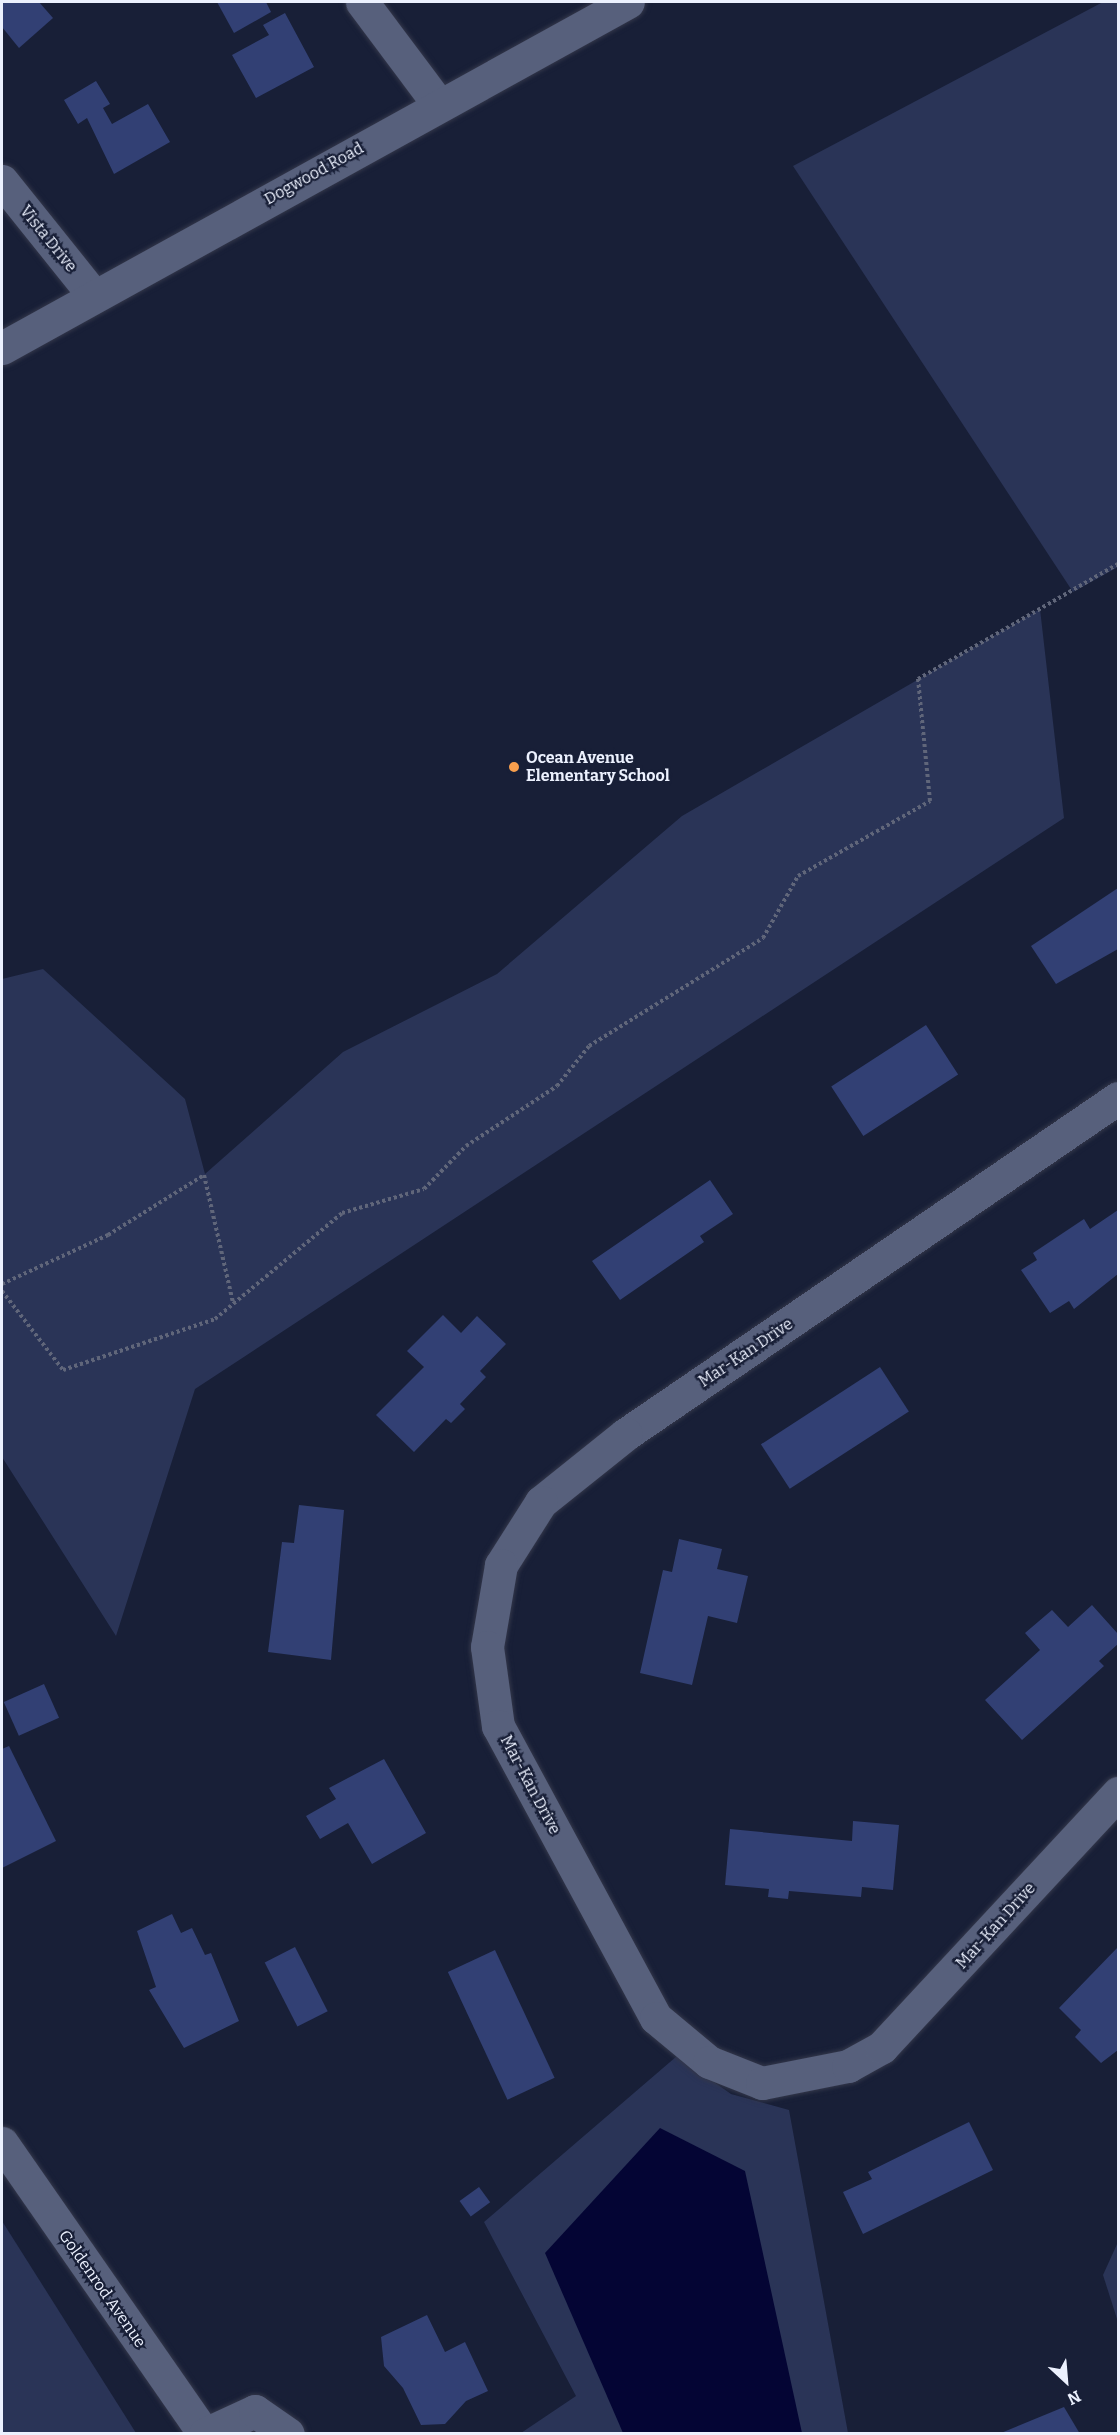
<!DOCTYPE html>
<html>
<head>
<meta charset="utf-8">
<style>
  body { margin:0 }
  #map { position:relative; width:1120px; height:2435px; overflow:hidden; background:#181f37; font-family:Bitter,serif }
  div>[style] { position:absolute }
  .green>* { inset:0; background:#2a3457 }
  .water>* { inset:0; background:#040534 }
  .building>* { inset:0; background:#324074; transform-origin:0 0 }
  .path>* { height:4px; margin-top:-2px; transform-origin:0; background:repeating-linear-gradient(90deg,#60667a 0 3px,transparent 0 6px) }
  .roads { filter:drop-shadow(0 0 2px #33374a) drop-shadow(0 0 2px #33374a) }
  .street>* { height:33px; margin:-16.5px; padding:0 16.5px; transform-origin:16.5px; border-radius:16.5px; background:#57607c }
  .dots>* { width:16px; height:16px; translate:-50% -50%; box-sizing:border-box; border:3px solid #181f37; border-radius:50% }
  span { translate:-50% -50%; white-space:nowrap; text-align:center; line-height:1.15; -webkit-text-stroke:4.5px #181f37; paint-order:stroke }
  .street-label { font-size:16px; color:#ecf1fe }
  .poi-label { font-size:16px; color:#ecf1fe; font-weight:700 }
  .left { translate:0 -50%; text-align:left }
  .frame { position:absolute; inset:0; border:3px solid #ecf1fe; pointer-events:none }
  .north { position:absolute; left:1036px; top:2351px; width:60px; height:60px; -webkit-text-stroke:4px #181f37; paint-order:stroke; rotate:154deg; font-size:16px; font-weight:700; line-height:24px; text-align:center; color:#ecf1fe }
  .north::after { content:''; display:block; margin:auto; width:21px; height:27px; background:#ecf1fe; clip-path:polygon(50% 0,100% 100%,50% 72%,0 100%) }
</style>
</head>
<body>
<div id="map">
  <div class="green">
    <i style="clip-path:polygon(1103px 2px,1118px 2px,1118px 567px,1073px 592px,793px 166px)"></i>
    <i style="clip-path:polygon(1040px 609px,1064px 818px,195px 1389px,116px 1636px,2px 1457px,2px 979px,43px 969px,185px 1099px,205px 1174px,343px 1052px,497px 974px,682px 816px)"></i>
    <i style="clip-path:polygon(677px 2056px,731px 2094px,789px 2110px,848px 2433px,521px 2433px,576px 2396px,484px 2222px)"></i>
    <i style="clip-path:polygon(2px 2221px,136px 2433px,2px 2433px)"></i>
    <i style="clip-path:polygon(1118px 2242px,1118px 2322px,1103px 2275px)"></i>
  </div>
  <div class="water">
    <i style="clip-path:polygon(660px 2128px,745px 2171px,802px 2433px,623px 2433px,545px 2253px)"></i>
  </div>
  <div class="building">
    <i style="clip-path:polygon(2px 2px,39px 2px,53px 18px,19px 48px,2px 27px)"></i>
    <i style="clip-path:polygon(217px 2px,266px 2px,271px 12px,234px 33px)"></i>
    <i style="clip-path:polygon(285px 13px,314px 67px,256px 98px,232px 55px,269px 35px,263px 25px)"></i>
    <i style="clip-path:polygon(96px 81px,110px 104px,103px 108px,112px 124px,148px 104px,170px 142px,114px 174px,87px 118px,78px 124px,64px 100px)"></i>
    <i style="clip-path:polygon(1118px 888px,1118px 949px,1056px 984px,1031px 946px)"></i>
    <i style="left:926px;top:1025px;width:59px;height:113px;rotate:57deg"></i>
    <i style="clip-path:polygon(710px 1180px,733px 1214px,700px 1236px,704px 1242px,620px 1300px,592px 1261px)"></i>
    <i style="clip-path:polygon(1118px 1210px,1118px 1274px,1074px 1309px,1069px 1301px,1050px 1313px,1021px 1270px,1037px 1260px,1033px 1253px,1084px 1219px,1090px 1229px)"></i>
    <i style="clip-path:polygon(443px 1315px,461px 1333px,477px 1316px,506px 1344px,480px 1371px,486px 1377px,460px 1404px,465px 1409px,451px 1423px,446px 1419px,414px 1452px,376px 1415px,424px 1367px,407px 1351px)"></i>
    <i style="left:880px;top:1367px;width:53px;height:142px;rotate:57deg"></i>
    <i style="clip-path:polygon(299px 1505px,344px 1510px,331px 1660px,268px 1652px,282px 1542px,294px 1543px)"></i>
    <i style="clip-path:polygon(679px 1539px,722px 1549px,717px 1569px,748px 1576px,737px 1623px,708px 1616px,692px 1685px,640px 1673px,663px 1570px,672px 1572px)"></i>
    <i style="clip-path:polygon(1092px 1605px,1118px 1634px,1118px 1644px,1099px 1661px,1104px 1666px,1022px 1740px,985px 1700px,1040px 1650px,1025px 1633px,1052px 1610px,1068px 1627px)"></i>
    <i style="left:44px;top:1684px;width:37px;height:44px;rotate:66deg"></i>
    <i style="clip-path:polygon(9px 1746px,56px 1841px,2px 1868px,2px 1749px)"></i>
    <i style="clip-path:polygon(384px 1759px,426px 1833px,372px 1864px,348px 1823px,320px 1839px,306px 1816px,336px 1799px,329px 1788px)"></i>
    <i style="clip-path:polygon(853px 1821px,899px 1825px,893px 1890px,862px 1887px,861px 1897px,789px 1891px,788px 1899px,768px 1897px,769px 1889px,725px 1885px,730px 1829px,852px 1841px)"></i>
    <i style="clip-path:polygon(172px 1914px,181px 1933px,192px 1928px,205px 1955px,211px 1953px,239px 2021px,184px 2048px,149px 1990px,156px 1987px,137px 1931px)"></i>
    <i style="left:295px;top:1947px;width:72px;height:34px;rotate:63deg"></i>
    <i style="clip-path:polygon(1118px 1947px,1118px 2050px,1101px 2063px,1075px 2037px,1081px 2030px,1059px 2008px)"></i>
    <i style="left:495px;top:1950px;width:141px;height:52px;rotate:65deg"></i>
    <i style="clip-path:polygon(969px 2122px,993px 2170px,863px 2234px,843px 2192px,872px 2179px,868px 2172px)"></i>
    <i style="left:479px;top:2187px;width:19px;height:24px;rotate:54deg"></i>
    <i style="clip-path:polygon(427px 2315px,445px 2352px,465px 2342px,488px 2391px,466px 2401px,445px 2424px,421px 2425px,403px 2388px,384px 2366px,381px 2337px)"></i>
    <i style="clip-path:polygon(1064px 2407px,1080px 2434px,1001px 2434px,1001px 2433px)"></i>
  </div>
  <div class="path">
    <i style="left:2px;top:1284px;width:117px;rotate:-24.8deg"></i>
    <i style="left:108px;top:1235px;width:113px;rotate:-32deg"></i>
    <i style="left:204px;top:1175px;width:131px;rotate:77.2deg"></i>
    <i style="left:2px;top:1291px;width:100px;rotate:52.3deg"></i>
    <i style="left:63px;top:1370px;width:160px;rotate:-18.5deg"></i>
    <i style="left:215px;top:1319px;width:165px;rotate:-39.8deg"></i>
    <i style="left:342px;top:1213px;width:85px;rotate:-16.3deg"></i>
    <i style="left:424px;top:1189px;width:60px;rotate:-45.7deg"></i>
    <i style="left:466px;top:1146px;width:109px;rotate:-33.4deg"></i>
    <i style="left:557px;top:1086px;width:51px;rotate:-51.3deg"></i>
    <i style="left:589px;top:1046px;width:205px;rotate:-31.8deg"></i>
    <i style="left:763px;top:938px;width:71px;rotate:-60.6deg"></i>
    <i style="left:798px;top:876px;width:152px;rotate:-29.6deg"></i>
    <i style="left:930px;top:801px;width:123px;rotate:-95.6deg"></i>
    <i style="left:918px;top:679px;width:231px;rotate:-29.9deg"></i>
  </div>
  <div class="roads">
    <div class="street">
      <i style="left:362px;top:2px;width:129px;rotate:53.2deg"></i>
      <i style="left:2px;top:181px;width:147px;rotate:51.3deg"></i>
      <i style="left:2px;top:348px;width:715px;rotate:-28.93deg"></i>
      <i style="left:1118px;top:1098px;width:596px;rotate:145.67deg"></i>
      <i style="left:626px;top:1434px;width:109px;rotate:141.3deg"></i>
      <i style="left:541px;top:1502px;width:75px;rotate:122.4deg"></i>
      <i style="left:501px;top:1565px;width:83px;rotate:99.7deg"></i>
      <i style="left:487px;top:1647px;width:80px;rotate:82.1deg"></i>
      <i style="left:498px;top:1726px;width:332px;rotate:61.6deg"></i>
      <i style="left:656px;top:2018px;width:69px;rotate:39.7deg"></i>
      <i style="left:709px;top:2062px;width:57px;rotate:21.6deg"></i>
      <i style="left:762px;top:2083px;width:88px;rotate:-11.2deg"></i>
      <i style="left:848px;top:2066px;width:39px;rotate:-29deg"></i>
      <i style="left:882px;top:2047px;width:347px;rotate:-47.1deg"></i>
      <i style="left:2px;top:2143px;width:354px;rotate:55.2deg"></i>
      <i style="left:205px;top:2434px;width:55px;rotate:-24.7deg"></i>
      <i style="left:255px;top:2411px;width:40px;rotate:34.9deg"></i>
    </div>
  </div>
  <div class="dots">
    <i style="left:514px;top:767px;background:#f99f4d"></i>
  </div>
  <div class="street-label">
    <span style="left:314px;top:174px;rotate:-29deg">Dogwood Road</span>
    <span style="left:48px;top:239px;rotate:51deg">Vista Drive</span>
    <span style="left:746px;top:1353px;rotate:-34deg">Mar-Kan Drive</span>
    <span style="left:530px;top:1785px;rotate:62deg">Mar-Kan Drive</span>
    <span style="left:996px;top:1926px;rotate:-48deg">Mar-Kan Drive</span>
    <span style="left:102px;top:2289px;rotate:55deg">Goldenrod Avenue</span>
  </div>
  <div class="poi-label">
    <span class="left" style="left:526px;top:767px">Ocean Avenue<br>Elementary School</span>
  </div>
  <div class="frame"></div>
  <div class="north">N</div>
</div>
</body>
</html>
